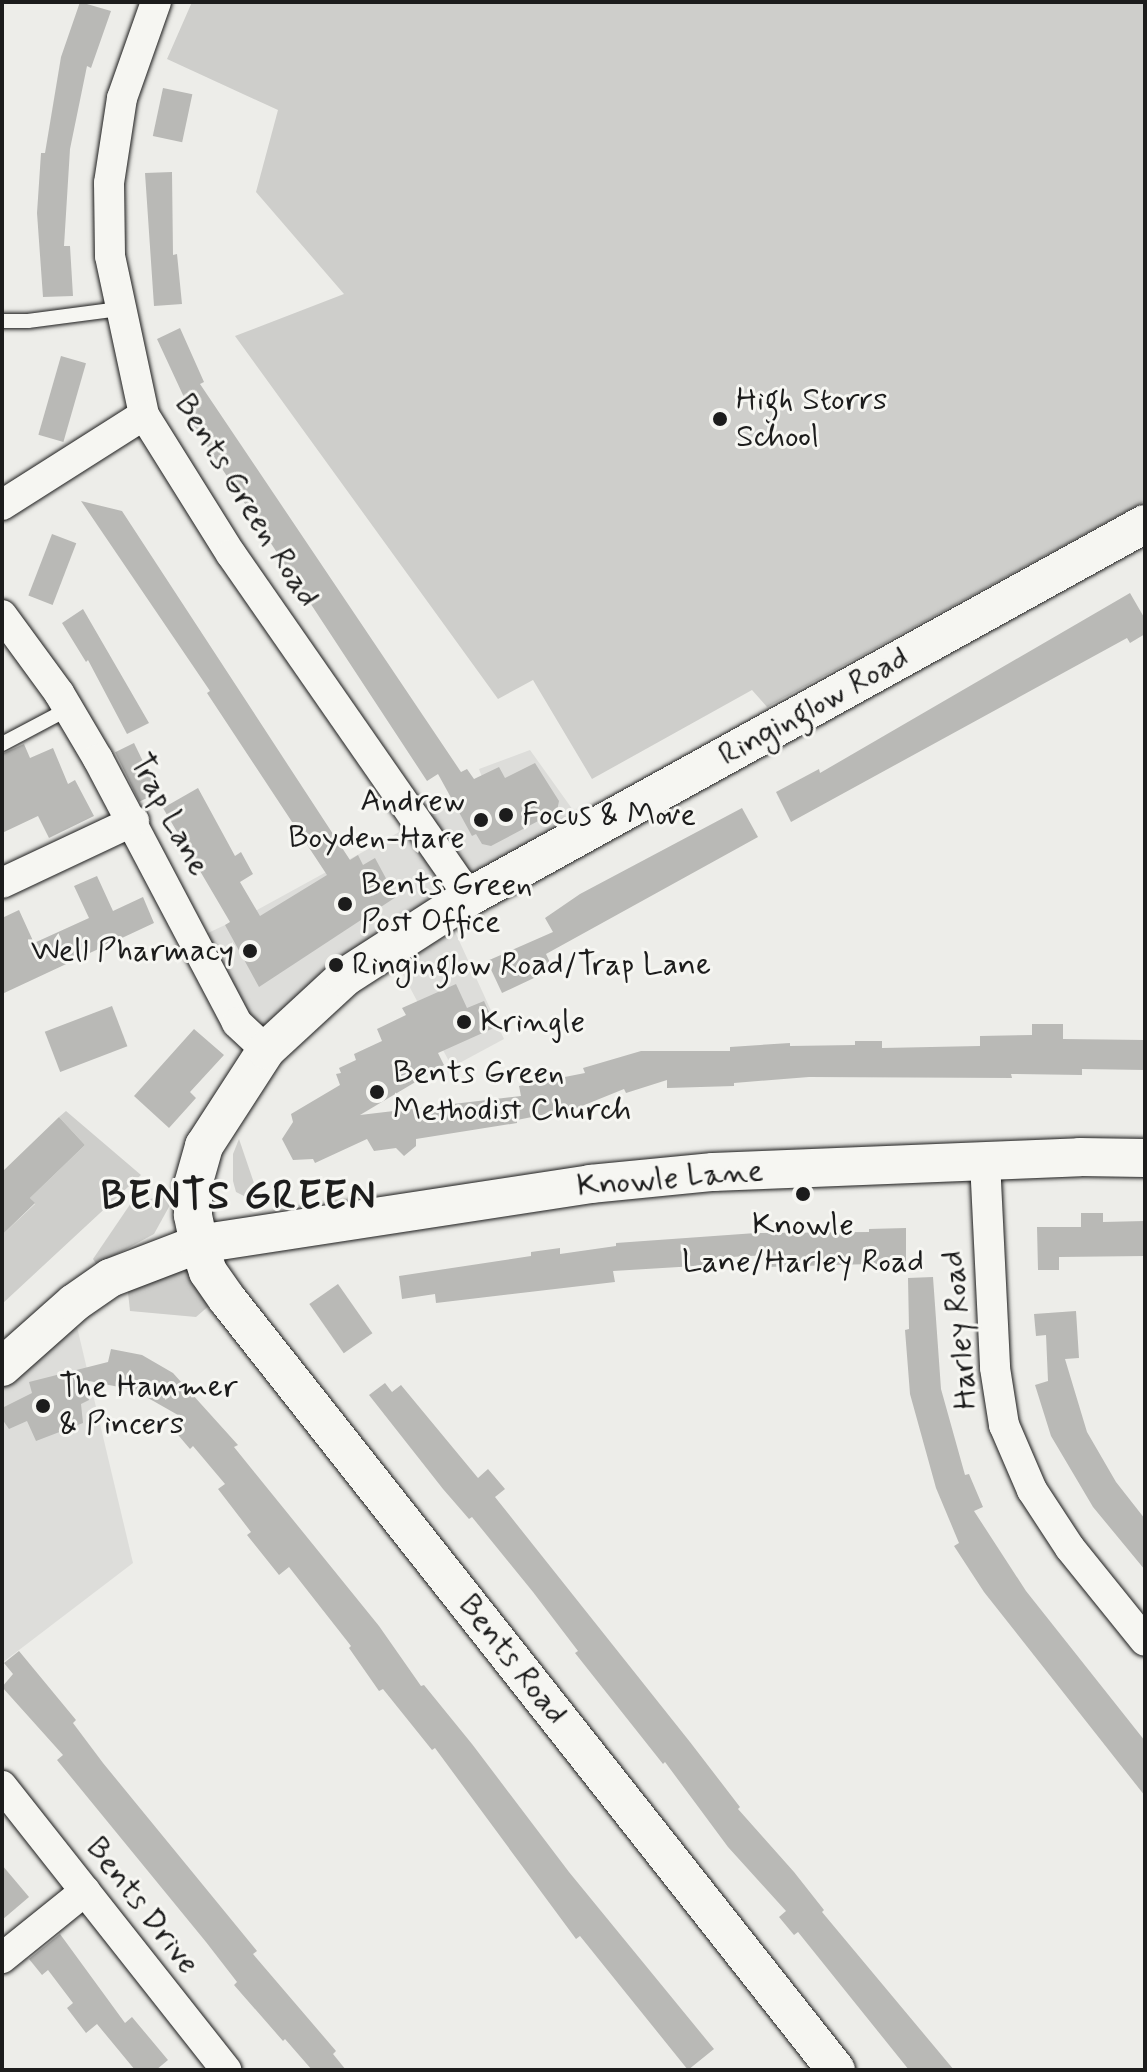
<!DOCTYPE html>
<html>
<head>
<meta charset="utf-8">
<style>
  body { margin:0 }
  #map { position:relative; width:1147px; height:2072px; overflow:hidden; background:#edede9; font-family:Mynerve,sans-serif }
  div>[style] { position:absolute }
  .built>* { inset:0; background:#ddddda }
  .green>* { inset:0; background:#cececb }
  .building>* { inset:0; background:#b9b9b6; transform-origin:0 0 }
  .roads { filter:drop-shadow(0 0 2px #1c1c1c) drop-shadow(0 0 2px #1c1c1c) }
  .service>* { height:14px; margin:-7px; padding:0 7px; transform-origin:7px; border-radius:7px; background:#f6f6f2 }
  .minor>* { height:30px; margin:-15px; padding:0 15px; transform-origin:15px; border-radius:15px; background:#f6f6f2 }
  .tertiary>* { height:38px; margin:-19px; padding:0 19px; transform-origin:19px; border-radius:19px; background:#f6f6f2 }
  .dots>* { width:22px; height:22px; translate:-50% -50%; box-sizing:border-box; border:4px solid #f6f6f2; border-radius:50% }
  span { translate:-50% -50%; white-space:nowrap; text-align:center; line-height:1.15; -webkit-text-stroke:6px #f6f6f2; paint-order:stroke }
  .poi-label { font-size:32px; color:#1c1c1c }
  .left { translate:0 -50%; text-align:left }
  .right { translate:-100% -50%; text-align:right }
  .street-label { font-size:32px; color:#1c1c1c }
  .district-label { font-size:40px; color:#1c1c1c; font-weight:700; letter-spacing:2px }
  .frame { position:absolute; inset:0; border:4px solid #1c1c1c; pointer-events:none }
</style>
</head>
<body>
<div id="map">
  <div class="built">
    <i style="clip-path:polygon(530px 750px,588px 831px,446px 912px,504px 1039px,452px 1067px,389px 948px,266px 1050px,193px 940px,257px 910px,485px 785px,479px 769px)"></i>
    <i style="clip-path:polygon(67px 1309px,77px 1327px,133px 1563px,2px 1663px,2px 1367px)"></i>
  </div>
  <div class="green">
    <i style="clip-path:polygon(192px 2px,1145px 2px,1145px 501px,767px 707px,752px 690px,592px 779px,533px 680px,498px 699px,235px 336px,344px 294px,256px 192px,278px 110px,167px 59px)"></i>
    <i style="clip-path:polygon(66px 1111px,141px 1175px,2px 1304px,2px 1235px,35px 1204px,30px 1198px,85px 1145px,59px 1117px)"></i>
    <i style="clip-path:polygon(239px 1139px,257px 1192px,248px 1198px,236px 1192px,233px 1181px,233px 1154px)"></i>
    <i style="clip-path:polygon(164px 1196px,170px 1205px,154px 1234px,97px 1265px,93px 1259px,131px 1203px)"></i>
    <i style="clip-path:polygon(181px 1269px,192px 1271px,218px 1298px,196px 1317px,130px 1311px,127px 1283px)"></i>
  </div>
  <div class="building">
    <i style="clip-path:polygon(80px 2px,111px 11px,91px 68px,87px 66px,70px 149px,64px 246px,70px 246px,73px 296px,43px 297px,37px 213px,41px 153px,45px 153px,61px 57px)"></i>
    <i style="left:163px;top:88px;width:30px;height:49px;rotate:12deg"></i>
    <i style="clip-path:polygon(172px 172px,173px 255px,177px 254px,182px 304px,154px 306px,145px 173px)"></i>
    <i style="clip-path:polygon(180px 328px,204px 382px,200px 384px,461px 772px,467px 769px,474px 779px,499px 767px,505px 778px,535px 763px,559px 801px,557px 811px,491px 846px,482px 844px,476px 834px,472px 836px,438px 774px,427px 781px,192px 423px,195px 421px,157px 339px)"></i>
    <i style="left:61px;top:356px;width:26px;height:82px;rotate:16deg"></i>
    <i style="clip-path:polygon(81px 501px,122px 511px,350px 860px,358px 855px,363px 865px,375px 858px,396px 897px,259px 987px,225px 925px,230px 922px,163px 808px,198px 788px,235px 856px,241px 852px,253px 874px,240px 882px,260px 916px,327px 875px,207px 693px,210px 691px)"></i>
    <i style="left:52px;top:534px;width:26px;height:66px;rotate:21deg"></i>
    <i style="clip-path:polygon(1130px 593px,1145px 619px,1145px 634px,1130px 643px,1127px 638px,791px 822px,776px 792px,819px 769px,820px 773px)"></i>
    <i style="clip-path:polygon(83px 609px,149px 723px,127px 734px,88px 660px,86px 662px,62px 623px)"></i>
    <i style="left:134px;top:743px;width:55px;height:21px;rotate:64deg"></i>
    <i style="clip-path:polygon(24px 744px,30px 758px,53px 748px,68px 784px,75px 780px,94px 816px,49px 838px,38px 816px,2px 833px,2px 754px)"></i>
    <i style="clip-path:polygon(742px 808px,758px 837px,546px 954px,553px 969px,502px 993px,487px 961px,553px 932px,545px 918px,580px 894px)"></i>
    <i style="clip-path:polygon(97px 876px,113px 911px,143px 897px,154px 923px,2px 994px,2px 918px,19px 910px,34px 943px,89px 918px,74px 886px)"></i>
    <i style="clip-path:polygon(456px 984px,467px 1008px,484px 1001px,496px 1027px,438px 1053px,444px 1065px,360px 1115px,521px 1096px,519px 1086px,585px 1073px,583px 1068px,641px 1051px,730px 1051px,730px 1047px,790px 1043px,790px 1046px,855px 1045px,855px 1041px,882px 1041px,882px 1048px,980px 1046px,980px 1036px,1032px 1035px,1032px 1024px,1063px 1024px,1063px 1039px,1145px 1040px,1145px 1070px,1082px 1069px,1082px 1075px,1011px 1074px,1012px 1078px,809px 1077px,734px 1083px,734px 1086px,667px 1088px,667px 1080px,626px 1093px,624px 1089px,577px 1108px,517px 1120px,517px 1123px,416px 1139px,416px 1146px,404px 1156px,396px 1148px,374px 1151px,367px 1139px,315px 1163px,313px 1159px,293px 1160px,282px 1139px,293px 1122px,291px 1114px,340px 1085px,336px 1074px,341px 1073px,339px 1068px,356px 1060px,354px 1054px,382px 1041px,377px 1029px,406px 1015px,402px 1008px)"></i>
    <i style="left:112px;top:1006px;width:43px;height:72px;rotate:69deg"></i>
    <i style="clip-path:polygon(194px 1029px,224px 1055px,190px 1092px,196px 1098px,169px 1128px,134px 1096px)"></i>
    <i style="clip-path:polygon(59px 1117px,85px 1145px,30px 1198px,35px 1203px,2px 1235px,2px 1172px)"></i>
    <i style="clip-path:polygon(1081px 1213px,1103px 1213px,1103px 1222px,1145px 1221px,1145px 1256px,1059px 1257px,1059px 1270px,1038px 1270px,1037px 1227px,1081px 1227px)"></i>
    <i style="clip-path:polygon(906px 1228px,906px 1263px,767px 1267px,767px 1255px,712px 1258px,712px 1265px,613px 1271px,615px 1282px,436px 1303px,435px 1294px,402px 1299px,399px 1276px,531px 1256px,531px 1252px,560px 1248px,560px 1254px,616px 1246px,616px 1243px,756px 1233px,869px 1232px,869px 1229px)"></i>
    <i style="clip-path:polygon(933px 1277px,941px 1389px,965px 1475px,969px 1474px,983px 1507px,974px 1511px,1026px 1591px,1145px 1741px,1145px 1796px,984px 1592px,954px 1546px,959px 1543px,936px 1488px,910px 1394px,905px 1330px,909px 1329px,908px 1278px)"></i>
    <i style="left:338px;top:1284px;width:60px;height:35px;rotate:55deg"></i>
    <i style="clip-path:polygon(1076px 1311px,1079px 1358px,1065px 1359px,1087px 1432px,1116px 1482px,1145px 1519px,1145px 1570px,1093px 1507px,1051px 1436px,1035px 1385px,1048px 1381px,1046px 1335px,1036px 1336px,1034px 1314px)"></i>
    <i style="clip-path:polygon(111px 1349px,142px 1355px,173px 1373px,238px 1445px,234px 1447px,379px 1626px,421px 1686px,424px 1685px,472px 1744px,569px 1872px,714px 2049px,688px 2070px,580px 1936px,576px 1939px,435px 1748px,432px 1750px,383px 1689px,379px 1691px,349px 1648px,351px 1646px,289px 1567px,279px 1575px,247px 1535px,251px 1532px,218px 1489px,225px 1484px,193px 1446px,190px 1449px,173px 1429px,185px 1419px,134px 1390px,84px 1380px,89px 1400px,81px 1404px,83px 1423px,36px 1441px,27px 1421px,9px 1429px,2px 1419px,2px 1408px,32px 1393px,29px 1382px,108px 1362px)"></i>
    <i style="clip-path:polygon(385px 1383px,392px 1392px,401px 1385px,478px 1478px,488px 1469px,505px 1489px,495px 1497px,690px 1742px,740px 1807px,738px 1809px,794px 1872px,824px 1910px,822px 1912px,954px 2070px,909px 2070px,798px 1932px,794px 1935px,779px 1917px,786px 1911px,728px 1847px,665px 1762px,663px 1764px,575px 1653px,578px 1651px,533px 1592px,472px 1517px,469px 1519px,443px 1489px,369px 1395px)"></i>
    <i style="clip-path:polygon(19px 1651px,76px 1720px,73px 1723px,103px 1763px,257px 1951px,253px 1954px,336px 2051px,333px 2054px,346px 2070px,312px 2070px,285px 2039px,283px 2041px,234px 1985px,237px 1982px,206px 1942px,57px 1760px,63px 1755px,2px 1687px,13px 1674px,4px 1663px)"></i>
    <i style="clip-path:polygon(2px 1865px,29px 1897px,2px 1920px)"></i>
    <i style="clip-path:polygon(60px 1934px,125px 2023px,132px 2017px,168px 2060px,156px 2070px,135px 2070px,97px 2024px,86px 2033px,67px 2008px,73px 2003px,48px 1970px,42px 1975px,29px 1959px)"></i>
  </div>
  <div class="roads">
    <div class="service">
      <i style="left:2px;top:321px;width:26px"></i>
      <i style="left:28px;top:321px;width:92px;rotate:-7.5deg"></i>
      <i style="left:2px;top:744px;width:75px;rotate:-27.9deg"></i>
    </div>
    <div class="minor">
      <i style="left:156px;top:2px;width:102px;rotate:109.5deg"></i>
      <i style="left:122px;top:98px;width:86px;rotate:98.7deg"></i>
      <i style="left:109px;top:183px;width:73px;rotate:89.2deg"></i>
      <i style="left:110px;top:256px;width:163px;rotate:77.9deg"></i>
      <i style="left:144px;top:415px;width:164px;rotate:58deg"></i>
      <i style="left:231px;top:554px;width:417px;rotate:55.2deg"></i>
      <i style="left:2px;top:505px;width:168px;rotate:-32.4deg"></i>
      <i style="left:2px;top:615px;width:97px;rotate:53.8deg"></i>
      <i style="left:59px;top:693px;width:77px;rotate:59.4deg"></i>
      <i style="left:98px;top:759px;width:298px;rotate:62.2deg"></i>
      <i style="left:237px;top:1023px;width:40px;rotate:43deg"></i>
      <i style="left:2px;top:883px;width:146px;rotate:-25.2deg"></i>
      <i style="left:985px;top:1161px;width:207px;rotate:87.2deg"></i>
      <i style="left:995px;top:1368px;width:58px;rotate:81deg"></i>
      <i style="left:1004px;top:1425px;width:71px;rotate:66.7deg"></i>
      <i style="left:1032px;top:1490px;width:69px;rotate:56.8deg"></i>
      <i style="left:1070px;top:1548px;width:119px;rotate:51.1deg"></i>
      <i style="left:2px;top:1786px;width:362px;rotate:51.7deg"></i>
      <i style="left:2px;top:1958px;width:107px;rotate:-38.9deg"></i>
    </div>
    <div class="tertiary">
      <i style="left:2px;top:1367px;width:96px;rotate:-41.6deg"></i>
      <i style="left:74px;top:1303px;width:44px;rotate:-34.8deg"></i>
      <i style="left:110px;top:1278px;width:95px;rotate:-20.9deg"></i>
      <i style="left:199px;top:1244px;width:396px;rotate:-8.7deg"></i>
      <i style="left:590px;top:1184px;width:124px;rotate:-5.6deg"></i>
      <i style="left:713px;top:1172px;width:367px;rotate:-2.3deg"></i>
      <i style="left:1080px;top:1157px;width:65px;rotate:0.9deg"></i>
      <i style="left:836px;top:2070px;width:983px;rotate:-128.3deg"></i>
      <i style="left:227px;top:1299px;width:33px;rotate:-125deg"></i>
      <i style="left:208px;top:1272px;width:29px;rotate:-108deg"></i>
      <i style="left:199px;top:1244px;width:30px;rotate:-102deg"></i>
      <i style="left:193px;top:1215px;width:30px;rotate:-90deg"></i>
      <i style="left:193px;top:1185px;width:41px;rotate:-74.2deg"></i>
      <i style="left:204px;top:1146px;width:114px;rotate:-57.1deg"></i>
      <i style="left:266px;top:1050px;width:108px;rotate:-42.7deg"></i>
      <i style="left:345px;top:977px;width:148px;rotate:-32.8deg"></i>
      <i style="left:469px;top:897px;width:772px;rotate:-28.89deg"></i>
    </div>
  </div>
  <div class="dots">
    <i style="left:720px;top:419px;background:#1c1c1c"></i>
    <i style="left:506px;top:815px;background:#1c1c1c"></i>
    <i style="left:481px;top:820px;background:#1c1c1c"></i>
    <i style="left:345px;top:904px;background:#1c1c1c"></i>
    <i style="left:250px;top:951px;background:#1c1c1c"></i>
    <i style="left:336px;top:965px;background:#1c1c1c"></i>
    <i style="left:464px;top:1022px;background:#1c1c1c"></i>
    <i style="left:377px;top:1092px;background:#1c1c1c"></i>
    <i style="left:803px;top:1194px;background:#1c1c1c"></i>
    <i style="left:43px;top:1406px;background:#1c1c1c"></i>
  </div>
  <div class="poi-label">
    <span class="left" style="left:736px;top:419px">High Storrs<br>School</span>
    <span class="right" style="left:465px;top:820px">Andrew<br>Boyden-Hare</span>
    <span class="left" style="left:522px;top:815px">Focus &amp; Move</span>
    <span class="left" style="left:361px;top:904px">Bents Green<br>Post Office</span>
    <span class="right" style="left:234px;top:951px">Well Pharmacy</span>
    <span class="left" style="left:352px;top:965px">Ringinglow Road/Trap Lane</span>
    <span class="left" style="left:480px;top:1022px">Kringle</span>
    <span class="left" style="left:393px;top:1092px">Bents Green<br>Methodist Church</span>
    <span style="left:803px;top:1244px">Knowle<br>Lane/Harley Road</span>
    <span class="left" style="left:59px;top:1406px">The Hammer<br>&amp; Pincers</span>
  </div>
  <div class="street-label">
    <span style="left:246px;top:501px;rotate:58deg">Bents Green Road</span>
    <span style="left:814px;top:707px;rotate:-29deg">Ringinglow Road</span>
    <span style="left:169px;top:815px;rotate:62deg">Trap Lane</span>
    <span style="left:670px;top:1179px;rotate:-5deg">Knowle Lane</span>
    <span style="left:960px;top:1330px;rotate:-95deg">Harley Road</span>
    <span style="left:512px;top:1660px;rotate:52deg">Bents Road</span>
    <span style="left:142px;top:1906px;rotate:52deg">Bents Drive</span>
  </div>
  <div class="district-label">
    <span style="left:239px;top:1197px">BENTS GREEN</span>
  </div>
  <div class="frame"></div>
</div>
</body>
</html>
